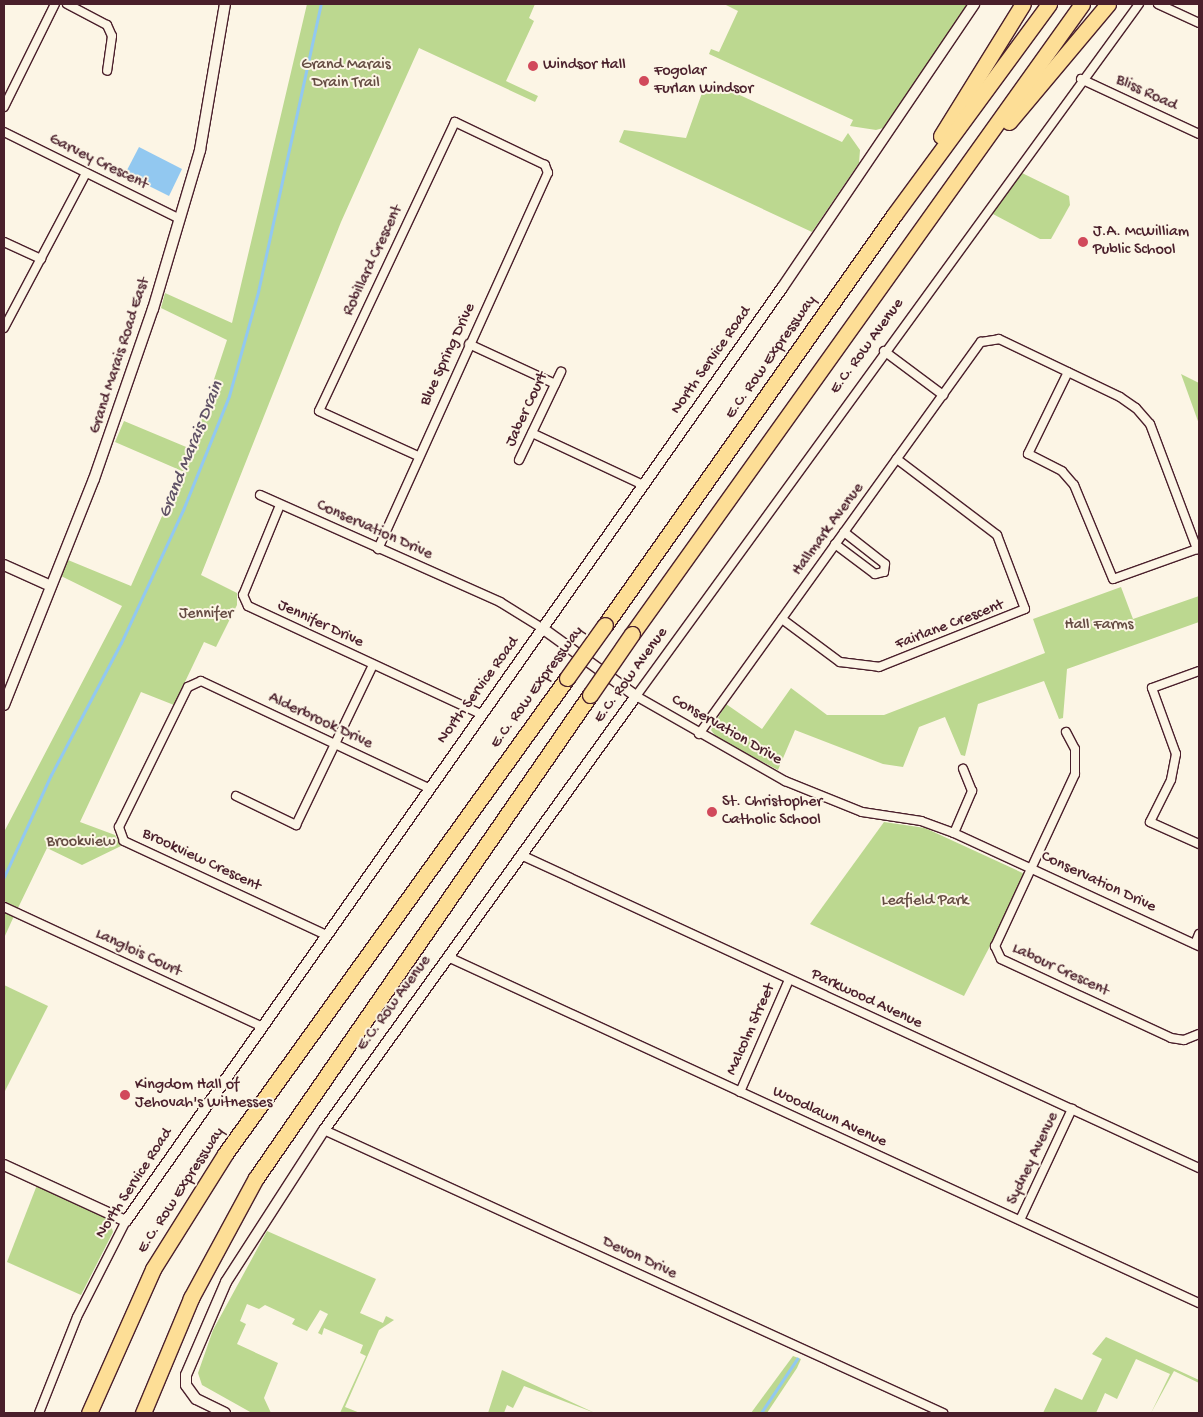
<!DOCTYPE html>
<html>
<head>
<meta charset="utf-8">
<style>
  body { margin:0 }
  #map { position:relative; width:1203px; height:1417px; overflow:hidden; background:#fcf5e5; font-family:"Gochi Hand",sans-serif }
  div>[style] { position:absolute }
  .green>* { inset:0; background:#bcd890 }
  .water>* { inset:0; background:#92c8f0 }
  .stream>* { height:2.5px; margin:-1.25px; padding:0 1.25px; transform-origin:1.25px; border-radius:1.25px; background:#92c8f0 }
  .roads { filter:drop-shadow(1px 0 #4a1f2b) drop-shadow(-1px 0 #4a1f2b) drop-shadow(0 1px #4a1f2b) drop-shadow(0 -1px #4a1f2b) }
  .minor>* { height:8px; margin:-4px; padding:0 4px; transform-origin:4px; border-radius:4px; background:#fcf5e5 }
  .tertiary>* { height:10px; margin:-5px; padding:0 5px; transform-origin:5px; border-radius:5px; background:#fcf5e5 }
  .motorway>* { height:15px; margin:-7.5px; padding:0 7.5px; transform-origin:7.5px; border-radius:7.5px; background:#fdde96 }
  .bridges { filter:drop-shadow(1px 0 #4a1f2b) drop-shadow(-1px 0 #4a1f2b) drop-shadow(0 1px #4a1f2b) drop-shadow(0 -1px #4a1f2b) }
  .motorway-bridge>* { height:15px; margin:-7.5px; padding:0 7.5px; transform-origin:7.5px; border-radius:7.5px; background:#fdde96 }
  .dots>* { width:14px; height:14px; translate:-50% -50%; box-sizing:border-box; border:2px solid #fcf5e5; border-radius:50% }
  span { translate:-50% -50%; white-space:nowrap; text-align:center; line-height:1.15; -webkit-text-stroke:4px #fcf5e5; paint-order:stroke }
  .park-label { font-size:16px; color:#664d44 }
  .poi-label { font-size:16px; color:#4a1f2b }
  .left { translate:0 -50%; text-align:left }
  .street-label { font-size:16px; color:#4a1f2b }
  .water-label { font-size:18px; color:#605266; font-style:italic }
  .frame { position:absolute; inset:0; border:5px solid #4a1f2b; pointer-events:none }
</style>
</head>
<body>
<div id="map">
  <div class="green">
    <div style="clip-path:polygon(307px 4px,535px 4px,529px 18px,534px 21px,506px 81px,538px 96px,535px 102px,419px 48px,341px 222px,201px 575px,237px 593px,237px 605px,216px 647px,204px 642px,174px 705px,141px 692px,80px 822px,115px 835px,121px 846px,82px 865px,47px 848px,18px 908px,4px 901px,4px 832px,122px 606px,61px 576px,68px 560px,131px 586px,182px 471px,115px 442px,124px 421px,191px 449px,227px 340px,161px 308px,165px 293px,232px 323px)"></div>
    <div style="clip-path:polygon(724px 4px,968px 4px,883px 128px,876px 130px,850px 126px,853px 120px,709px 54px,711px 49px,719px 52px,738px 11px)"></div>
    <div style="clip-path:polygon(718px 85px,842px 142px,848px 133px,860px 150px,859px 163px,812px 232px,619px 142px,624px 130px,686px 138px,702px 93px)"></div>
    <div style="clip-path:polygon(1020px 172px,1069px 196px,1070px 205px,1051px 239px,1040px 239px,991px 213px)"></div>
    <div style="clip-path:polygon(1181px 374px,1199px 383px,1199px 424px)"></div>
    <div style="clip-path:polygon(1121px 587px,1133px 619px,1199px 596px,1199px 622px,1067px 669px,1063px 718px,1059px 719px,1044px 681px,978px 704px,965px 756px,961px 755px,945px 717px,919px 727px,903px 767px,883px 764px,795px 730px,778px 770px,717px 738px,711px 730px,726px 704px,762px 729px,791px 688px,827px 715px,884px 715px,1045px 653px,1033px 619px)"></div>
    <div style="clip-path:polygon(884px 822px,925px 828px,1027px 875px,964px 996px,810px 924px)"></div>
    <div style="clip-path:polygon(4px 912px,14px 916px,4px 938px)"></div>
    <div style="clip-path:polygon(4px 985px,48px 1006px,4px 1093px)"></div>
    <div style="clip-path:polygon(37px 1185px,106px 1217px,111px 1225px,113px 1232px,81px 1295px,7px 1262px)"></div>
    <div style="clip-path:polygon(267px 1231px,376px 1279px,360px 1313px,383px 1323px,386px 1316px,394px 1320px,379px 1330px,345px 1407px,360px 1413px,340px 1413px,366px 1356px,360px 1353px,363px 1345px,324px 1328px,322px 1335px,318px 1333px,328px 1314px,320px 1310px,307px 1331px,292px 1324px,295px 1319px,265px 1305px,259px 1309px,247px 1304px,240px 1321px,246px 1324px,237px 1344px,278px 1363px,264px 1398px,271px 1413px,252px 1413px,202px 1385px,198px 1373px,213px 1330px)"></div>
    <div style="clip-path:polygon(1106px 1337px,1199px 1380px,1199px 1383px,1174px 1371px,1151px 1413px,1170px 1374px,1136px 1359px,1117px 1399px,1105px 1393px,1096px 1413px,1043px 1413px,1055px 1388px,1082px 1400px,1102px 1359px,1092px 1354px)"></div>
    <div style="clip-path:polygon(793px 1356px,801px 1359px,797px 1368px,767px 1413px,751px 1413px)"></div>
    <div style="clip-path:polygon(502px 1370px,595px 1413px,524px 1386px,513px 1408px,507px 1405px,504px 1413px,488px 1413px)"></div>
  </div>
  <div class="water">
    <div style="clip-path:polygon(139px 147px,182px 169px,169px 196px,125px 174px)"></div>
  </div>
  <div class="stream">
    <div style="left:4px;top:877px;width:112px;rotate:-65.3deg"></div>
    <div style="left:51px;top:775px;width:149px;rotate:-62.1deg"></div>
    <div style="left:121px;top:643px;width:147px;rotate:-65deg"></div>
    <div style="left:183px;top:510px;width:123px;rotate:-68deg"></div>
    <div style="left:229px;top:396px;width:108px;rotate:-74.4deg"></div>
    <div style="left:258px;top:292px;width:295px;rotate:-77.7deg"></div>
    <div style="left:761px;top:1413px;width:65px;rotate:-56.3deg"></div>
  </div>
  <div class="roads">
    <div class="minor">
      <div style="left:67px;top:4px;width:45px;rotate:27.7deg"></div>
      <div style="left:107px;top:25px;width:12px;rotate:66deg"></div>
      <div style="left:112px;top:36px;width:35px;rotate:98deg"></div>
      <div style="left:1139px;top:4px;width:855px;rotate:126.01deg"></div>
      <div style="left:636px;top:696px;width:172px;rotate:29.7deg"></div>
      <div style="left:785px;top:781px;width:83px;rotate:21.9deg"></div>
      <div style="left:862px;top:812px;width:60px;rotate:8.7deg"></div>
      <div style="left:921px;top:821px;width:35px;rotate:20deg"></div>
      <div style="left:954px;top:833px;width:270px;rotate:24.8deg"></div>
      <div style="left:1158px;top:4px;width:45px;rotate:24.9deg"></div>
      <div style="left:1081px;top:79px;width:130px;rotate:25deg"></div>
      <div style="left:4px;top:107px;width:115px;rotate:-63.7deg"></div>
      <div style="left:4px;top:132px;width:196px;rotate:26.3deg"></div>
      <div style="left:4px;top:242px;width:41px;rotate:24.7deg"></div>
      <div style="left:4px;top:328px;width:175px;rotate:-62.1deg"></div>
      <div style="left:469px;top:344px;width:95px;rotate:24.9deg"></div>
      <div style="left:884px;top:351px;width:74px;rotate:36.7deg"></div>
      <div style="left:532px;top:433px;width:123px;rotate:25.1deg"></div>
      <div style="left:519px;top:460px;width:98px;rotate:-64.5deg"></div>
      <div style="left:260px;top:495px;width:263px;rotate:24deg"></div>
      <div style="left:500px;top:602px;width:49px;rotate:31.8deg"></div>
      <div style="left:280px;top:505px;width:97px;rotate:112.3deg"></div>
      <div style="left:243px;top:595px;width:12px;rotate:66deg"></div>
      <div style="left:248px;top:606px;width:257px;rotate:24.9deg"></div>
      <div style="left:835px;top:544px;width:50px;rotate:36.9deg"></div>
      <div style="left:875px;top:574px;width:9px;rotate:-13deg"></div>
      <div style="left:884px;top:572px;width:8px;rotate:-83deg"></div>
      <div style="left:885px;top:564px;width:52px;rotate:-142deg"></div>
      <div style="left:378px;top:549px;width:413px;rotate:-65.7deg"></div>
      <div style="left:548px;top:173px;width:9px;rotate:-111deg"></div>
      <div style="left:545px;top:165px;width:100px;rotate:-154.5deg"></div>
      <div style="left:455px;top:122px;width:319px;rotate:115.2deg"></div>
      <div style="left:319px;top:411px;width:109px;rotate:24.4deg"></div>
      <div style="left:782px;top:619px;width:72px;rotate:36.6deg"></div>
      <div style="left:840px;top:662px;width:39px;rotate:7deg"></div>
      <div style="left:879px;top:667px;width:157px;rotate:-21.7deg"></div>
      <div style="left:1025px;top:609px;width:79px;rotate:-110.7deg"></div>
      <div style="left:997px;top:535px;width:126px;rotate:-142.8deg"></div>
      <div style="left:1199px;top:671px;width:50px;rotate:160.1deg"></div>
      <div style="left:1152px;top:688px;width:70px;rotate:70deg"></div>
      <div style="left:1176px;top:754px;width:26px;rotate:101deg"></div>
      <div style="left:1171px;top:780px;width:47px;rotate:116.6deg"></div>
      <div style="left:1150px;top:822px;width:54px;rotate:24.2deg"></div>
      <div style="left:1066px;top:732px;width:19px;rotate:62deg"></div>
      <div style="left:1075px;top:749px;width:25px;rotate:90deg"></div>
      <div style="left:1075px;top:774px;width:190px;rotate:114.9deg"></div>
      <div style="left:995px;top:946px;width:14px;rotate:65deg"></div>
      <div style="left:1001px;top:959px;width:187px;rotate:24.9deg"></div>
      <div style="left:1171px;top:1038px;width:13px;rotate:9deg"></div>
      <div style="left:1184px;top:1040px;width:16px;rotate:-22deg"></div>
      <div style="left:699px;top:734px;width:483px;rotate:-54.3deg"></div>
      <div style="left:981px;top:342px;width:18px;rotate:-9deg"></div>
      <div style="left:999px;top:339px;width:134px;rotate:25.6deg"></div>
      <div style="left:1120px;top:397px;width:19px;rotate:35deg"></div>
      <div style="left:1136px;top:408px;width:21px;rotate:49deg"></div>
      <div style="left:1150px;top:424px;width:134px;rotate:69.4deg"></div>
      <div style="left:1197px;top:549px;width:89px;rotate:160.3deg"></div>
      <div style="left:1113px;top:579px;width:102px;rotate:-112.5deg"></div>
      <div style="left:1074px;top:485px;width:18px;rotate:-131deg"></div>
      <div style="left:1062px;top:471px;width:38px;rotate:-153deg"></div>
      <div style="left:1028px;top:454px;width:91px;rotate:-64deg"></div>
      <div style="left:236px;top:796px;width:67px;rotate:25.8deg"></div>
      <div style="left:296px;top:825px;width:178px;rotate:-64.3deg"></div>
      <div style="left:954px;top:833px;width:46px;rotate:-66.8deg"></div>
      <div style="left:972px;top:791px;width:24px;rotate:-112deg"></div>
      <div style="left:521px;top:855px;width:747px;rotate:24.78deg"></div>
      <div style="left:4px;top:907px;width:282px;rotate:24.9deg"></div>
      <div style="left:324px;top:934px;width:221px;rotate:-155.1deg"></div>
      <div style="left:124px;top:841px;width:15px;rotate:-110deg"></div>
      <div style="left:119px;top:827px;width:156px;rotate:-63.8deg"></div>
      <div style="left:188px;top:687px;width:14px;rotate:-25deg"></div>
      <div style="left:201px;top:681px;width:251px;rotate:25.2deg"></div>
      <div style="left:1195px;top:944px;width:11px;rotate:-68deg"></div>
      <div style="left:448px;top:957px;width:827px;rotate:24.74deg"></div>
      <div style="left:740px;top:1092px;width:122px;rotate:-66.4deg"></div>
      <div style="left:324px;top:1130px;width:681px;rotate:24.57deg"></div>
      <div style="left:1020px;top:1220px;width:123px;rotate:-64.9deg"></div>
      <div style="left:39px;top:1413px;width:103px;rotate:-68.4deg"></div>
      <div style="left:77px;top:1317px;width:108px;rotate:-63deg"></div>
    </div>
    <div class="tertiary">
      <div style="left:4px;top:565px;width:51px;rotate:24.1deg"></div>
      <div style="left:4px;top:705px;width:243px;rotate:-68.3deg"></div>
      <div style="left:94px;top:479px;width:180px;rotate:-70.9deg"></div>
      <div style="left:153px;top:309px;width:166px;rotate:-73.5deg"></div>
      <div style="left:200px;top:150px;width:148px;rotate:-80.3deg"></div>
      <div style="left:4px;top:1165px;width:134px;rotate:24.7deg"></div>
      <div style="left:126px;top:1221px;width:1141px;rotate:-54.89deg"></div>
      <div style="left:782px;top:288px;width:343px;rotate:-55.9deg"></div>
      <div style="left:225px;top:1413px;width:32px;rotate:-154deg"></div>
      <div style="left:196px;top:1399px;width:17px;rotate:-126deg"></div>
      <div style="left:186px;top:1385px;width:10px;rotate:-90deg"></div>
      <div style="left:186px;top:1375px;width:101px;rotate:-66.7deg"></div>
      <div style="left:226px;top:1282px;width:181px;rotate:-57.2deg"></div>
      <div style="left:324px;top:1130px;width:535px;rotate:-54.29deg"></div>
      <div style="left:636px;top:696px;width:116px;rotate:-144.1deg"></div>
    </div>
    <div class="motorway">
      <div style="left:1009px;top:122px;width:154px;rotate:-50deg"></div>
      <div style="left:941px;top:136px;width:155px;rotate:-58.2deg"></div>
      <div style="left:605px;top:625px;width:502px;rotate:-54.82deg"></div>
      <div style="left:894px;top:215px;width:262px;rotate:-53.7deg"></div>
      <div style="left:632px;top:634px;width:774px;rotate:-54.46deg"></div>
      <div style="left:89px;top:1413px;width:158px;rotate:-66deg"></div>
      <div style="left:153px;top:1269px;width:136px;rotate:-57.9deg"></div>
      <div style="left:225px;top:1154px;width:586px;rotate:-54.3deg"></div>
      <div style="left:143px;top:1413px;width:125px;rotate:-67.3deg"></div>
      <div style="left:191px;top:1298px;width:136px;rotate:-61.6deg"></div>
      <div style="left:256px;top:1178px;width:587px;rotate:-55.34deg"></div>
    </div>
  </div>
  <div class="bridges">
    <div class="motorway-bridge">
      <div style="left:567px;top:678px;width:65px;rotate:-54.4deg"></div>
      <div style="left:590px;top:695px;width:74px;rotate:-55.5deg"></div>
    </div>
  </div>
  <div class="dots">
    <div style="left:533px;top:66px;background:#d1495b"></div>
    <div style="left:644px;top:81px;background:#d1495b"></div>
    <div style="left:1083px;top:242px;background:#d1495b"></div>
    <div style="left:712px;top:812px;background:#d1495b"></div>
    <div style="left:125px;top:1095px;background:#d1495b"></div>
  </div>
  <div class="park-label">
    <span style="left:346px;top:75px">Grand Marais<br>Drain Trail</span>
    <span style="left:206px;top:615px">Jennifer</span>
    <span style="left:1099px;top:626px">Hall Farms</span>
    <span style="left:81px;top:843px">Brookview</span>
    <span style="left:925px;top:902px">Leafield Park</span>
  </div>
  <div class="poi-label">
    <span class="left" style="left:543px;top:66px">Windsor Hall</span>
    <span class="left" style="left:654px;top:81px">Fogolar<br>Furlan Windsor</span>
    <span class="left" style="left:1093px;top:242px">J.A. McWilliam<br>Public School</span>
    <span class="left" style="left:722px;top:812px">St. Christopher<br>Catholic School</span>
    <span class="left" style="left:135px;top:1095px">Kingdom Hall of<br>Jehovah's Witnesses</span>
  </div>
  <div class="street-label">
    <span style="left:1146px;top:94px;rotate:25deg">Bliss Road</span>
    <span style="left:98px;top:163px;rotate:26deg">Garvey Crescent</span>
    <span style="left:374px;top:261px;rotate:-65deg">Robillard Crescent</span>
    <span style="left:868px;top:347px;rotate:-54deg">E.C. Row Avenue</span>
    <span style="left:449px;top:355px;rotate:-65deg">Blue Spring Drive</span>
    <span style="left:121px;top:356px;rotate:-72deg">Grand Marais Road East</span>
    <span style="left:772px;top:358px;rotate:-55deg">E.C. Row Expressway</span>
    <span style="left:712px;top:361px;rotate:-55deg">North Service Road</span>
    <span style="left:528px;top:410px;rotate:-65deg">Jaber Court</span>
    <span style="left:829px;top:530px;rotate:-54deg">Hallmark Avenue</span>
    <span style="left:374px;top:531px;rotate:24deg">Conservation Drive</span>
    <span style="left:320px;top:625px;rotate:25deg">Jennifer Drive</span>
    <span style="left:950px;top:626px;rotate:-21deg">Fairlane Crescent</span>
    <span style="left:632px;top:676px;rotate:-54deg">E.C. Row Avenue</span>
    <span style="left:538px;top:688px;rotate:-54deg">E.C. Row Expressway</span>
    <span style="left:479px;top:691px;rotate:-54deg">North Service Road</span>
    <span style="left:320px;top:722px;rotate:25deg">Alderbrook Drive</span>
    <span style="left:726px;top:731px;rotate:30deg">Conservation Drive</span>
    <span style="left:201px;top:861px;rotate:25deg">Brookview Crescent</span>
    <span style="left:1098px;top:883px;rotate:25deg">Conservation Drive</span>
    <span style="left:138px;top:954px;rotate:25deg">Langlois Court</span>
    <span style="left:1060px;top:971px;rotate:25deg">Labour Crescent</span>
    <span style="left:866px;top:1000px;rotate:25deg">Parkwood Avenue</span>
    <span style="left:395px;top:1004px;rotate:-54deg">E.C. Row Avenue</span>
    <span style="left:752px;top:1030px;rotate:-66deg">Malcolm Street</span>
    <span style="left:829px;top:1118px;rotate:25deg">Woodlawn Avenue</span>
    <span style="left:1034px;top:1159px;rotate:-65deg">Sydney Avenue</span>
    <span style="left:135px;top:1184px;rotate:-57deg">North Service Road</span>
    <span style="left:182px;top:1191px;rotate:-57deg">E.C. Row Expressway</span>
    <span style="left:639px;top:1259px;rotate:25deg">Devon Drive</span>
  </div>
  <div class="water-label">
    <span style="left:192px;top:450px;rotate:-68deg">Grand Marais Drain</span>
  </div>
  <div class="frame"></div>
</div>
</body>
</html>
